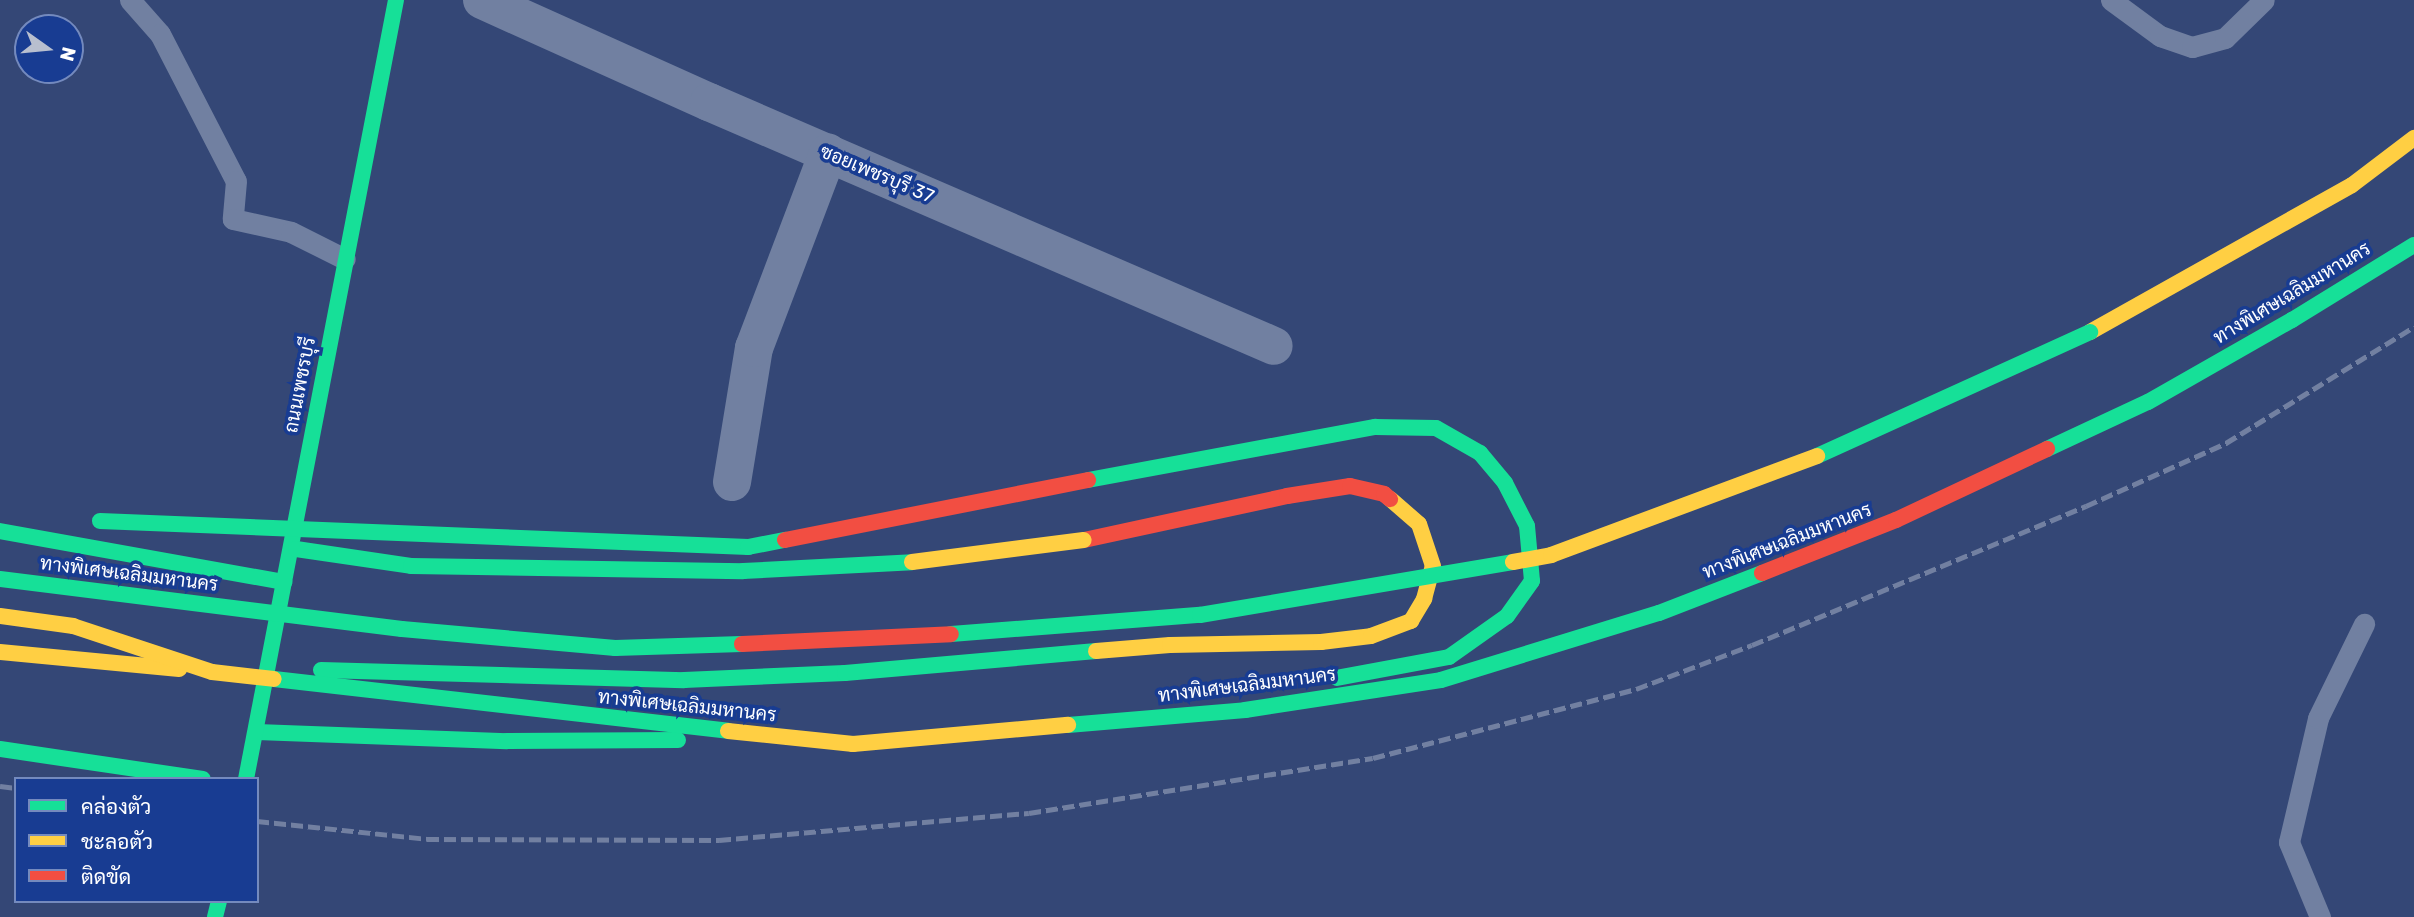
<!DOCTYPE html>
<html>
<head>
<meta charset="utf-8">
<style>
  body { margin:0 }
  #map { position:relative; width:2414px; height:917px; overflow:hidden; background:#344776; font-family:Rubik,Sarabun,sans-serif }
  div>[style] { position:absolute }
  .lane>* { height:21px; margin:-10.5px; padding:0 10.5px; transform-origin:10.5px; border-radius:10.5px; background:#7180a1 }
  .street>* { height:38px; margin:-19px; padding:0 19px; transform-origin:19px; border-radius:19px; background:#7180a1 }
  .fast>* { height:16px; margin:-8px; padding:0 8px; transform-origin:8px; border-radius:8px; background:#16e098 }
  .slow>* { height:16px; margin:-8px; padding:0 8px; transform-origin:8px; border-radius:8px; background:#ffcf43 }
  .jam>* { height:16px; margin:-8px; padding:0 8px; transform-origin:8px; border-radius:8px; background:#f24e42 }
  .rail>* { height:5px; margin-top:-2.5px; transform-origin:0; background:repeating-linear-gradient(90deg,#7280a1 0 12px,transparent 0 17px) }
  .fast-bridge>* { height:16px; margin:-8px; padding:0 8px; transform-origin:8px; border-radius:8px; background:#16e098 }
  .slow-bridge>* { height:16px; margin:-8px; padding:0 8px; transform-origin:8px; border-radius:8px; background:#ffcf43 }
  .jam-bridge>* { height:16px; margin:-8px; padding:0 8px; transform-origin:8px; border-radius:8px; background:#f24e42 }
  span { translate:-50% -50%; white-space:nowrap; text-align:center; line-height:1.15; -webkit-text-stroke:7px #183c92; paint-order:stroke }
  .street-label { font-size:19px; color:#fff }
  .legend { position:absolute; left:14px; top:777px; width:245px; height:126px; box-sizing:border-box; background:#183c92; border:2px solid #748abe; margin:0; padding:9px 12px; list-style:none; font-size:21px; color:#fff }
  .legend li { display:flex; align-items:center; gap:14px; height:35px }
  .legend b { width:35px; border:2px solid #748abe }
  .north { position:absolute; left:14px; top:14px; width:70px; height:70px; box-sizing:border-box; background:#183c92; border:2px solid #748abe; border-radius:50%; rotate:105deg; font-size:19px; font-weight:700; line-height:28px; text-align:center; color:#fff }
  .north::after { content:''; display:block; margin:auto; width:24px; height:32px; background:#b8bfcf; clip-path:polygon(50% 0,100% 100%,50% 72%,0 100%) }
</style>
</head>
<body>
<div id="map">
  <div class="lane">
    <div style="left:130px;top:0;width:45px;rotate:48.6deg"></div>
    <div style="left:160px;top:34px;width:165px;rotate:62.7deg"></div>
    <div style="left:236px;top:181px;width:38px;rotate:95deg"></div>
    <div style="left:233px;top:219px;width:59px;rotate:12.6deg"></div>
    <div style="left:291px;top:232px;width:60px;rotate:26.6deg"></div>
    <div style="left:2111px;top:0;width:61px;rotate:36.3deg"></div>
    <div style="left:2160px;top:36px;width:34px;rotate:19deg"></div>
    <div style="left:2192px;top:47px;width:34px;rotate:-15deg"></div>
    <div style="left:2225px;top:38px;width:54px;rotate:-44.3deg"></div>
    <div style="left:2320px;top:917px;width:81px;rotate:-112.5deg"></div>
    <div style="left:2289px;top:842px;width:127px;rotate:-76.8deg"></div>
    <div style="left:2318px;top:718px;width:105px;rotate:-63.9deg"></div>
  </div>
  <div class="street">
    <div style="left:482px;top:0;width:249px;rotate:24.2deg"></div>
    <div style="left:709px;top:102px;width:615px;rotate:23.36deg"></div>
    <div style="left:732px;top:482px;width:136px;rotate:-80.7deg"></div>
    <div style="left:754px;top:348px;width:209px;rotate:-69.2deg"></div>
  </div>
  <div class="fast">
    <div style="left:2148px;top:402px;width:166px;rotate:-29.7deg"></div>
    <div style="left:2292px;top:320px;width:143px;rotate:-31.6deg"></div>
    <div style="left:1088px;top:480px;width:292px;rotate:-10.5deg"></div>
    <div style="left:1375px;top:427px;width:61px;rotate:0.9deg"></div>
    <div style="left:1436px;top:428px;width:51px;rotate:29.6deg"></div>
    <div style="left:1480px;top:453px;width:39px;rotate:50deg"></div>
    <div style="left:1505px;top:483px;width:48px;rotate:62.9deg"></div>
    <div style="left:1527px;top:526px;width:55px;rotate:84.8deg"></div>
    <div style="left:1532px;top:581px;width:43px;rotate:125.5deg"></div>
    <div style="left:1507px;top:616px;width:71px;rotate:144.7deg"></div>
    <div style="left:1449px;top:657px;width:114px;rotate:169.4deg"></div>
    <div style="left:0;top:531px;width:289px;rotate:10.2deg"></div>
    <div style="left:321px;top:670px;width:363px;rotate:1.6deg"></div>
    <div style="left:684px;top:680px;width:161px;rotate:-2.5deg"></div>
    <div style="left:845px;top:673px;width:252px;rotate:-5deg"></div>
    <div style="left:257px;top:732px;width:250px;rotate:2.1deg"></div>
    <div style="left:507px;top:741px;width:171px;rotate:-0.3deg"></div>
    <div style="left:0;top:749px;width:205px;rotate:8.4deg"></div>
    <div style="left:246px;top:779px;width:793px;rotate:-79.1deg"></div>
    <div style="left:215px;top:917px;width:16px;rotate:-76deg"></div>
  </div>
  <div class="slow">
    <div style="left:2090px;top:332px;width:300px;rotate:-29.3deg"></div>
    <div style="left:2352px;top:185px;width:78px;rotate:-37.2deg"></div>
    <div style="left:1096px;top:651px;width:74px;rotate:-4.6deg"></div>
    <div style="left:1170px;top:645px;width:151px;rotate:-1.1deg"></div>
    <div style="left:1321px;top:642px;width:50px;rotate:-6.8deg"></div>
    <div style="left:1371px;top:636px;width:43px;rotate:-20.6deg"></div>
    <div style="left:1411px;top:621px;width:26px;rotate:-59deg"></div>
    <div style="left:1424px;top:599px;width:34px;rotate:-75deg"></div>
    <div style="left:1433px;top:566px;width:44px;rotate:-108.4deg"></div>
    <div style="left:1419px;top:524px;width:38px;rotate:-139deg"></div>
    <div style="left:0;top:652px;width:180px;rotate:5.4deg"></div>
  </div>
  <div class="jam">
    <div style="left:1084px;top:540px;width:208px;rotate:-12.2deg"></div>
    <div style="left:1287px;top:496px;width:64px;rotate:-9deg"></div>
    <div style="left:1350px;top:486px;width:35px;rotate:13deg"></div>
    <div style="left:1384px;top:494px;width:8px;rotate:40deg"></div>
  </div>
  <div class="rail">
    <div style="left:0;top:786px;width:16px;rotate:7deg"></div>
    <div style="left:257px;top:821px;width:171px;rotate:6deg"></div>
    <div style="left:427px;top:839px;width:292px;rotate:0.2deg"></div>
    <div style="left:719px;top:840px;width:311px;rotate:-5deg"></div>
    <div style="left:1029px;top:813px;width:348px;rotate:-9.1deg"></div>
    <div style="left:1373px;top:758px;width:272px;rotate:-14.7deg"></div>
    <div style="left:1636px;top:689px;width:124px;rotate:-20.8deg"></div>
    <div style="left:1752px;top:645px;width:362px;rotate:-22.6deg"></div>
    <div style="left:2086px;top:506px;width:154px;rotate:-24.2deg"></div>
    <div style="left:2226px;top:443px;width:221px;rotate:-31.7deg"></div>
  </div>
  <div class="fast-bridge">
    <div style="left:2047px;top:449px;width:111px;rotate:-25deg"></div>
    <div style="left:1817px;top:456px;width:300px;rotate:-24.4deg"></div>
    <div style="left:100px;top:521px;width:649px;rotate:2.3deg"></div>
    <div style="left:748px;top:547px;width:38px;rotate:-11deg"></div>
    <div style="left:296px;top:549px;width:116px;rotate:8.4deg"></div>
    <div style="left:411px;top:566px;width:332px;rotate:0.9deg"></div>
    <div style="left:743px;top:571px;width:169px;rotate:-3deg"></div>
    <div style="left:0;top:579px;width:405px;rotate:7.1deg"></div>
    <div style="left:402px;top:629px;width:214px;rotate:5.1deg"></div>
    <div style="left:615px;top:648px;width:127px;rotate:-1.8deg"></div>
    <div style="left:951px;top:634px;width:250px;rotate:-4.4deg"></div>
    <div style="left:1200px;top:615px;width:317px;rotate:-9.6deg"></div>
    <div style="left:274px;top:679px;width:457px;rotate:6.5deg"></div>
    <div style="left:1068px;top:725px;width:178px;rotate:-4.8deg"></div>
    <div style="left:1245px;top:710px;width:198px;rotate:-8.7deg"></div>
    <div style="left:1441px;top:680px;width:228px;rotate:-17.1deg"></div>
    <div style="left:1659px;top:613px;width:110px;rotate:-21.2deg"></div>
  </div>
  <div class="slow-bridge">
    <div style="left:912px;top:562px;width:173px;rotate:-7.3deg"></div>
    <div style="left:1513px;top:562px;width:39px;rotate:-10deg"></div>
    <div style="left:1551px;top:555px;width:284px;rotate:-20.4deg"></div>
    <div style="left:0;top:616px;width:74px;rotate:7.8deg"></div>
    <div style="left:73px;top:626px;width:146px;rotate:18.3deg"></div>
    <div style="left:212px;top:672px;width:62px;rotate:6.4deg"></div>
    <div style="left:728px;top:731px;width:126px;rotate:5.9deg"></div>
    <div style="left:853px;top:744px;width:216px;rotate:-5.1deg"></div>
  </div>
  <div class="jam-bridge">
    <div style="left:785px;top:540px;width:309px;rotate:-11.2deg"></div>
    <div style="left:1762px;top:573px;width:144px;rotate:-21.6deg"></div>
    <div style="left:1896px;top:520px;width:167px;rotate:-25.2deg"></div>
    <div style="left:742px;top:644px;width:209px;rotate:-2.7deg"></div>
  </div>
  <div class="street-label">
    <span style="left:877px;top:174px;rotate:23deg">ซอยเพชรบุรี 37</span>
    <span style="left:2292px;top:293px;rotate:-31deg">ทางพิเศษเฉลิมมหานคร</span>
    <span style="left:300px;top:385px;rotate:-79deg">ถนนเพชรบุรี</span>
    <span style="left:1787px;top:541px;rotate:-21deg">ทางพิเศษเฉลิมมหานคร</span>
    <span style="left:129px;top:574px;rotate:7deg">ทางพิเศษเฉลิมมหานคร</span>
    <span style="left:1247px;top:685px;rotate:-7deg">ทางพิเศษเฉลิมมหานคร</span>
    <span style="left:687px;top:706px;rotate:6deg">ทางพิเศษเฉลิมมหานคร</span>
  </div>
  <ul class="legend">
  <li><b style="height:9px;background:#16e098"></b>คล่องตัว</li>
  <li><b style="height:9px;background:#ffcf43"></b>ชะลอตัว</li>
  <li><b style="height:9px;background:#f24e42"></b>ติดขัด</li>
  </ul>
  <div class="north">N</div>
</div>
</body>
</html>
